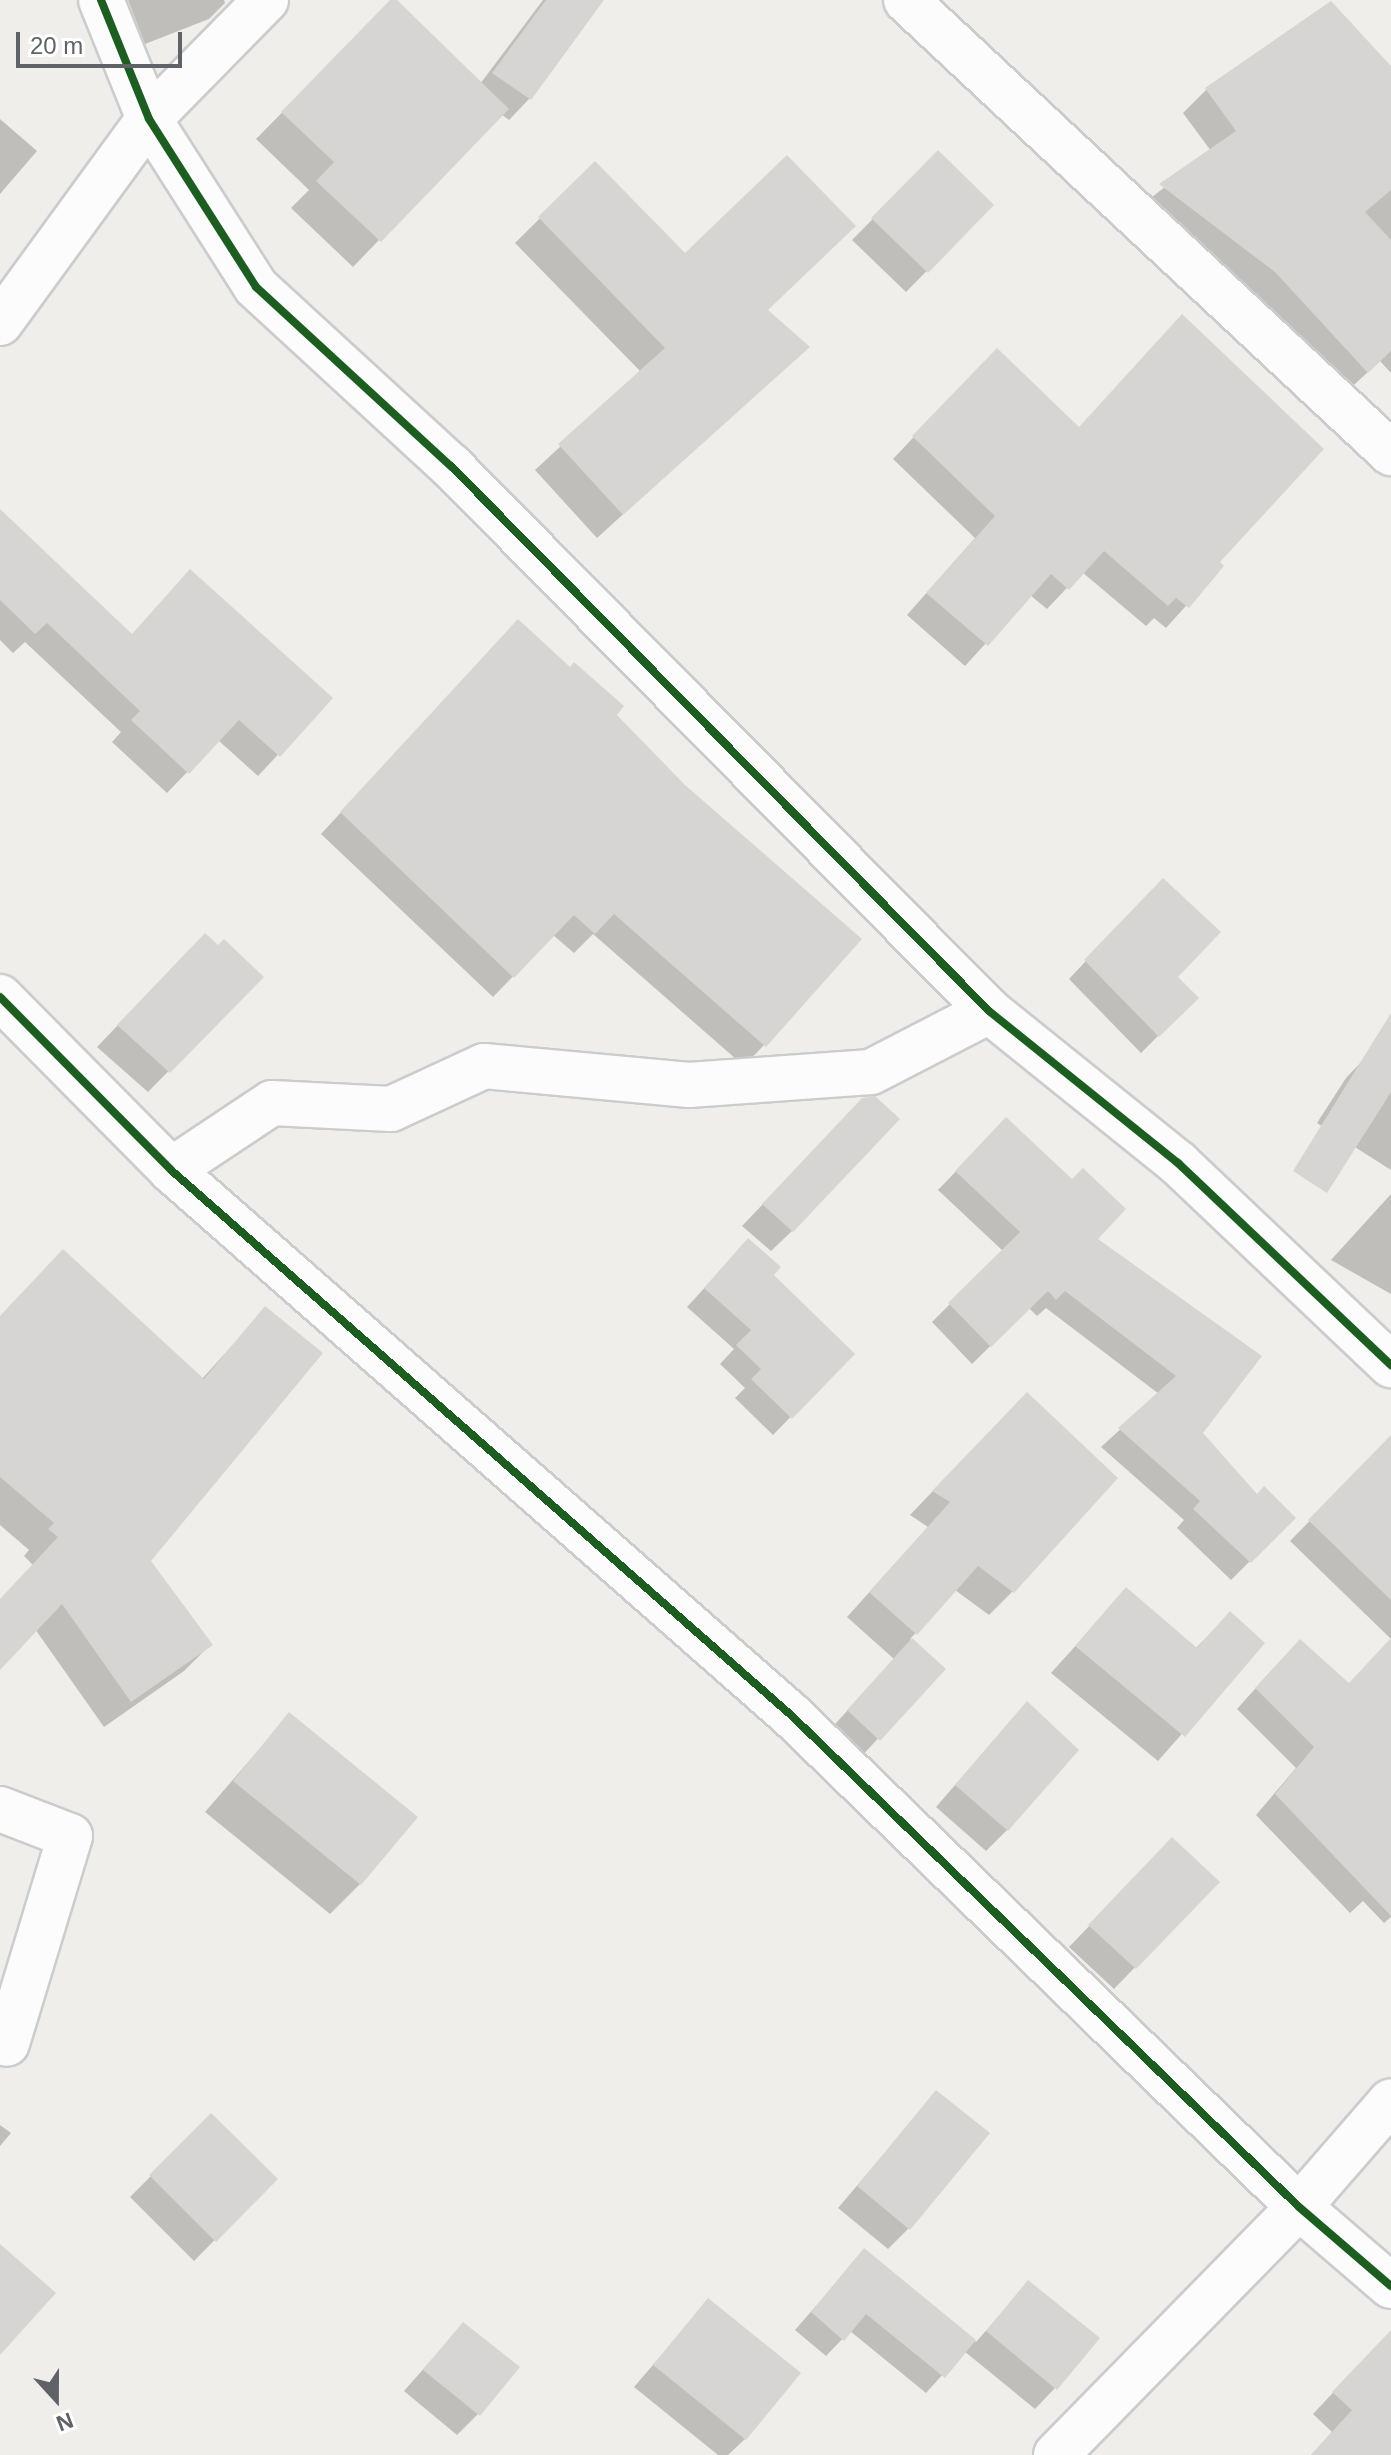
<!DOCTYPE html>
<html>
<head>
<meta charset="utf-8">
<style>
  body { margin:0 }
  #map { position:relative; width:1391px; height:2455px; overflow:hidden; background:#efeeea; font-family:Arial,sans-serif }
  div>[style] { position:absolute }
  .shadow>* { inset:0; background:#0003 }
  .building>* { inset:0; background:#d6d5d3 }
  .roads { filter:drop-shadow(2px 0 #cbcccc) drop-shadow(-2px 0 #cbcccc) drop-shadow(0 2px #cbcccc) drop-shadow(0 -2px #cbcccc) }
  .minor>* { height:44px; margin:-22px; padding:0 22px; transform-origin:22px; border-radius:22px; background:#fdfcfc }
  .cycleway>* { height:8px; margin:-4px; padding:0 4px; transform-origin:4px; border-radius:4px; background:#1b5e20 }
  span { translate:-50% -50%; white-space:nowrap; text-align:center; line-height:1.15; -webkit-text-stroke:6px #fff; paint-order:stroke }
  .north { position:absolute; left:16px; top:2359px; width:80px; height:80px; -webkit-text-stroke:6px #fff; paint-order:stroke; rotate:159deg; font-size:22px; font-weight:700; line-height:32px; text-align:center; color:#5f6368 }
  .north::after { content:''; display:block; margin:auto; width:28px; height:36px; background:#5f6368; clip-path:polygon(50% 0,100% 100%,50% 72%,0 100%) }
  .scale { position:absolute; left:16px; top:32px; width:166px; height:36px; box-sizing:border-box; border:4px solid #5f6368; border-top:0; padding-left:10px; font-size:24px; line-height:28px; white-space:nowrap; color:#5f6368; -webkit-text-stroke:6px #fff; paint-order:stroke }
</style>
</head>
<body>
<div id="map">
  <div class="shadow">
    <div style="clip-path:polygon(128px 0,224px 0,225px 3px,209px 19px,145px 44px)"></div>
    <div style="clip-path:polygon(393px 0,480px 84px,543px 0,602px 0,529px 99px,509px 120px,501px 114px,353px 267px,291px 208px,309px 190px,256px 139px)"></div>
    <div style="clip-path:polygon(1330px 4px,1391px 70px,1391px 373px,1380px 361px,1344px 394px,1138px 208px,1211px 151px,1183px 113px,1206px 90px)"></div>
    <div style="clip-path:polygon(0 119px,37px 151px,0 194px)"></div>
    <div style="clip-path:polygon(938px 153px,991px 206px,906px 292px,852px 240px)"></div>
    <div style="clip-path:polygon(595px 164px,685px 256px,766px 311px,807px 347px,597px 538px,535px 470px,641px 372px,515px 243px)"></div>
    <div style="clip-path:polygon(976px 371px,1222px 566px,1166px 628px,1154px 618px,1146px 626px,1082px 572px,1047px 609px,1030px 595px,965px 666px,907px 615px,975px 538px,893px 459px)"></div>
    <div style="clip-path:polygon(0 511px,131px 636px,331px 698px,258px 776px,218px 740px,167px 793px,112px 742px,121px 732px,25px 642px,13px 653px,0 640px)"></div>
    <div style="clip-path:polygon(498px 642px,614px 715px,764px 1045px,744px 1066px,593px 934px,574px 953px,553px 935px,493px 997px,321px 834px)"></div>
    <div style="clip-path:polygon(1146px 897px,1175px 977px,1196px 998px,1141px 1053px,1069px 979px)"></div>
    <div style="clip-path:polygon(184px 956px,261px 977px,148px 1092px,97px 1047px)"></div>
    <div style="clip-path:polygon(1391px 1046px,1391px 1170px,1317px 1123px,1346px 1078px,1365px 1058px)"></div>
    <div style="clip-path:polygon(842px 1121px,792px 1231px,771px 1251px,742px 1226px)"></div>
    <div style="clip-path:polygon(988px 1138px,1095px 1239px,1259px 1357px,1201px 1434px,1257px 1497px,1293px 1518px,1231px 1580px,1177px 1528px,1184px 1520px,1101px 1447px,1159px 1394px,1046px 1308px,1037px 1316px,1029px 1308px,972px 1364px,932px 1322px,1003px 1251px,938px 1190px)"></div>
    <div style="clip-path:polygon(1391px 1194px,1391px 1294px,1331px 1260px)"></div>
    <div style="clip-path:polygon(731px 1259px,771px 1275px,852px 1354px,773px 1435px,735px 1398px,745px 1388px,720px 1364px,734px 1349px,687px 1307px)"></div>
    <div style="clip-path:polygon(265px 1309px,149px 1561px,210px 1645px,184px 1671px,104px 1727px,35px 1629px,0 1667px,0 1600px,33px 1565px,24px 1556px,29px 1550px,0 1525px,0 1317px,202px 1379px)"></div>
    <div style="clip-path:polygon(1003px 1418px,1013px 1591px,989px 1615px,955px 1590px,910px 1639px,943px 1669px,858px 1760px,828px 1732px,894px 1659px,847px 1617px,928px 1527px,910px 1515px)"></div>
    <div style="clip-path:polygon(1391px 1438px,1391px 1917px,1384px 1923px,1363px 1901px,1350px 1913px,1256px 1815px,1296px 1768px,1237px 1709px,1280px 1661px,1348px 1685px,1391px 1639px,1290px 1541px)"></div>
    <div style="clip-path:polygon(1126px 1590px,1195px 1649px,1230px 1614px,1262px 1643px,1158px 1761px,1051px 1673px)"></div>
    <div style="clip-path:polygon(289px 1715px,360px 1884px,330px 1914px,205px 1812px)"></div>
    <div style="clip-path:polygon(1007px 1725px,1007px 1830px,986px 1851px,936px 1807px)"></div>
    <div style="clip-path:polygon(1152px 1861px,1217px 1882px,1114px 1989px,1069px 1947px)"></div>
    <div style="clip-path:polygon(936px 2093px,909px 2228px,888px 2249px,838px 2208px)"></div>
    <div style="clip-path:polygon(211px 2116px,275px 2179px,194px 2261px,130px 2197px)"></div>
    <div style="clip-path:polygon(0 2125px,11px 2133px,0 2146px)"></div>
    <div style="clip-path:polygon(864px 2251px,976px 2342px,1029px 2282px,1055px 2388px,1035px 2409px,964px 2351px,926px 2393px,850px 2331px,826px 2356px,795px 2330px)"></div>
    <div style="clip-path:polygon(708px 2301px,745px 2439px,728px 2455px,718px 2455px,634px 2387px)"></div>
    <div style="clip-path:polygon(463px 2324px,478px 2414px,457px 2435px,404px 2391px)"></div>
    <div style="clip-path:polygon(1391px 2351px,1391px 2455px,1311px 2455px,1332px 2432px,1313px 2414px,1361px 2363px)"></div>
  </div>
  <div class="building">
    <div style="clip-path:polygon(390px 0,397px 0,509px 109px,381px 242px,316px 181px,334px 162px,281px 112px)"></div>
    <div style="clip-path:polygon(546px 0,604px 0,531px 100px,492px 73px)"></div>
    <div style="clip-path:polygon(1331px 1px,1391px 66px,1391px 190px,1365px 212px,1391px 240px,1391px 351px,1368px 373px,1275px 272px,1159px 184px,1236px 131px,1205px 88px)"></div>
    <div style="clip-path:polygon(938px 150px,994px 205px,928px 273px,871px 218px)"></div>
    <div style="clip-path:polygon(787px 155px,856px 226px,768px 310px,810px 347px,623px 515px,558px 444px,665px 348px,538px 217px,595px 161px,685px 253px)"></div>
    <div style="clip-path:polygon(1182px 314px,1324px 449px,1220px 562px,1224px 566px,1189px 608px,1176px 598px,1168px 606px,1104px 551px,1069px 590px,1051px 574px,988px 646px,926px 593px,995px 516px,912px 436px,997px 348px,1079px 427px)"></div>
    <div style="clip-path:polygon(0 509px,132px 634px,190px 569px,333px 698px,280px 757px,239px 720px,189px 774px,131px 720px,140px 711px,47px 623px,35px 634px,0 600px)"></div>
    <div style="clip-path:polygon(518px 619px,570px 667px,574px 662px,624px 706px,617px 715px,685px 785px,862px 939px,766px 1047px,614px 914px,595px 934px,574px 915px,514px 978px,340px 812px)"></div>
    <div style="clip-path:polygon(1163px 878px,1221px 932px,1178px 977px,1199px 998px,1159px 1037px,1084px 960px)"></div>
    <div style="clip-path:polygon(205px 933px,218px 945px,224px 939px,264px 977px,170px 1073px,117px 1025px)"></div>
    <div style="clip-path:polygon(1391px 1013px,1391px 1092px,1327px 1193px,1293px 1171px)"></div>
    <div style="clip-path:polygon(875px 1096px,900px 1119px,793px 1232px,762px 1204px,862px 1098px)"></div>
    <div style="clip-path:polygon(1006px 1117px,1072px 1179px,1083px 1168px,1126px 1209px,1098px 1239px,1262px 1356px,1203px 1433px,1257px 1494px,1264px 1486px,1296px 1518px,1251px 1563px,1193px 1509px,1200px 1501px,1118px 1428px,1176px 1376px,1065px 1291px,1056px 1300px,1048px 1291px,991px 1347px,948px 1303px,1020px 1232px,955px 1171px)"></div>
    <div style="clip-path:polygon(748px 1238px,781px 1267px,774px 1275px,855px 1354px,792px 1419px,751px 1379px,761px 1369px,736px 1345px,751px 1330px,704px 1288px)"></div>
    <div style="clip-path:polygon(63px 1249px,204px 1379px,265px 1306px,323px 1353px,151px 1561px,213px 1645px,131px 1702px,62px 1604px,0 1670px,0 1599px,58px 1537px,48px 1529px,54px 1523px,0 1477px,0 1316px)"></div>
    <div style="clip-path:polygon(1027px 1392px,1118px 1478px,1014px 1593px,978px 1566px,917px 1635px,869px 1592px,950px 1502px,932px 1491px)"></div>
    <div style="clip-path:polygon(1391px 1435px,1391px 1600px,1308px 1520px)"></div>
    <div style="clip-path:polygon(1126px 1587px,1197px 1648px,1230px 1611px,1265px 1643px,1185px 1737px,1075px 1646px)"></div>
    <div style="clip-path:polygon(912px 1638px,946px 1669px,880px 1741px,847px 1710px)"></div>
    <div style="clip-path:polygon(1391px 1638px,1391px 1916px,1275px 1794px,1314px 1747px,1255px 1688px,1300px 1639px,1349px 1683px)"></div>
    <div style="clip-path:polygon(1027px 1701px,1079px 1750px,1008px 1831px,955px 1785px)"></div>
    <div style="clip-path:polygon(289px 1712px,418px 1817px,361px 1885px,233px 1781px)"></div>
    <div style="clip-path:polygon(1172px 1837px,1220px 1882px,1136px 1969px,1088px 1925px)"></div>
    <div style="clip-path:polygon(936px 2090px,990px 2133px,910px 2230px,857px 2186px)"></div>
    <div style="clip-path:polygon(211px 2113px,278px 2179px,216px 2242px,149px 2175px)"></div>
    <div style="clip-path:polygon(0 2244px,56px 2293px,0 2355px)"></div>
    <div style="clip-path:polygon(864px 2248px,976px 2340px,945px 2378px,866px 2314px,844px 2341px,811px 2312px)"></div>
    <div style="clip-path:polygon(1028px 2280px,1100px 2338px,1057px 2390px,986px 2331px)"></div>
    <div style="clip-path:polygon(708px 2298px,801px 2373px,746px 2440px,653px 2365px)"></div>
    <div style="clip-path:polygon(463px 2322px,520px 2367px,480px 2416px,423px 2370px)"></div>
    <div style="clip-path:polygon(1391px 2330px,1391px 2455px,1311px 2455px,1352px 2410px,1332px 2392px)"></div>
  </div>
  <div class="roads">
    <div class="minor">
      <div style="left:101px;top:0;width:128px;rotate:68deg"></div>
      <div style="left:149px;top:119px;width:199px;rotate:57.5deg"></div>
      <div style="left:256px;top:287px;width:265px;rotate:42.6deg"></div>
      <div style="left:451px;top:466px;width:766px;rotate:45.37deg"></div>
      <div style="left:989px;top:1011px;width:243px;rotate:38.8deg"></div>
      <div style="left:1178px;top:1163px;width:294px;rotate:43.5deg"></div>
      <div style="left:906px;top:0;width:664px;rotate:43.05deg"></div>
      <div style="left:0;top:323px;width:253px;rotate:-53.9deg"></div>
      <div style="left:149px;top:119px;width:167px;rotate:-45.5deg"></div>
      <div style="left:0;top:997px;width:243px;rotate:45.3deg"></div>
      <div style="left:171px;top:1170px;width:827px;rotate:41.32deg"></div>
      <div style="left:792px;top:1716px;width:706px;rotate:44.08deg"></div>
      <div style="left:1299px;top:2207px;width:121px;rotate:40.7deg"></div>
      <div style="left:171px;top:1170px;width:121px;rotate:-33.6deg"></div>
      <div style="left:272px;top:1103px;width:119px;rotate:2.9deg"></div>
      <div style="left:391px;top:1109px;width:102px;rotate:-24.8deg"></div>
      <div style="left:484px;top:1066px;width:206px;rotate:5.3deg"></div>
      <div style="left:689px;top:1085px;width:182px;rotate:-4.1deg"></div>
      <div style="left:871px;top:1072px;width:133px;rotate:-27.3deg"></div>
      <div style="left:0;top:1809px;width:75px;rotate:21.1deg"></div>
      <div style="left:70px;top:1836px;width:217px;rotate:106.9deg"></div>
      <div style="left:1056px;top:2455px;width:347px;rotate:-45.6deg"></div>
      <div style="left:1299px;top:2207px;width:140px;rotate:-49deg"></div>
    </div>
  </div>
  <div class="cycleway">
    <div style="left:101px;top:0;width:128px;rotate:68deg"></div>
    <div style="left:149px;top:119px;width:199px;rotate:57.5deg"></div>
    <div style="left:256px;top:287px;width:265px;rotate:42.6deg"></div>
    <div style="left:451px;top:466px;width:766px;rotate:45.37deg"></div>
    <div style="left:989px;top:1011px;width:243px;rotate:38.8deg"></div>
    <div style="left:1178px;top:1163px;width:294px;rotate:43.5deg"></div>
    <div style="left:0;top:997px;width:243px;rotate:45.3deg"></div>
    <div style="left:171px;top:1170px;width:827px;rotate:41.32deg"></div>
    <div style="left:792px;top:1716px;width:706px;rotate:44.08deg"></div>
    <div style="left:1299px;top:2207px;width:121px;rotate:40.7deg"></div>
  </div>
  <div class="north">N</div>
  <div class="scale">20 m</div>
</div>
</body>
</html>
